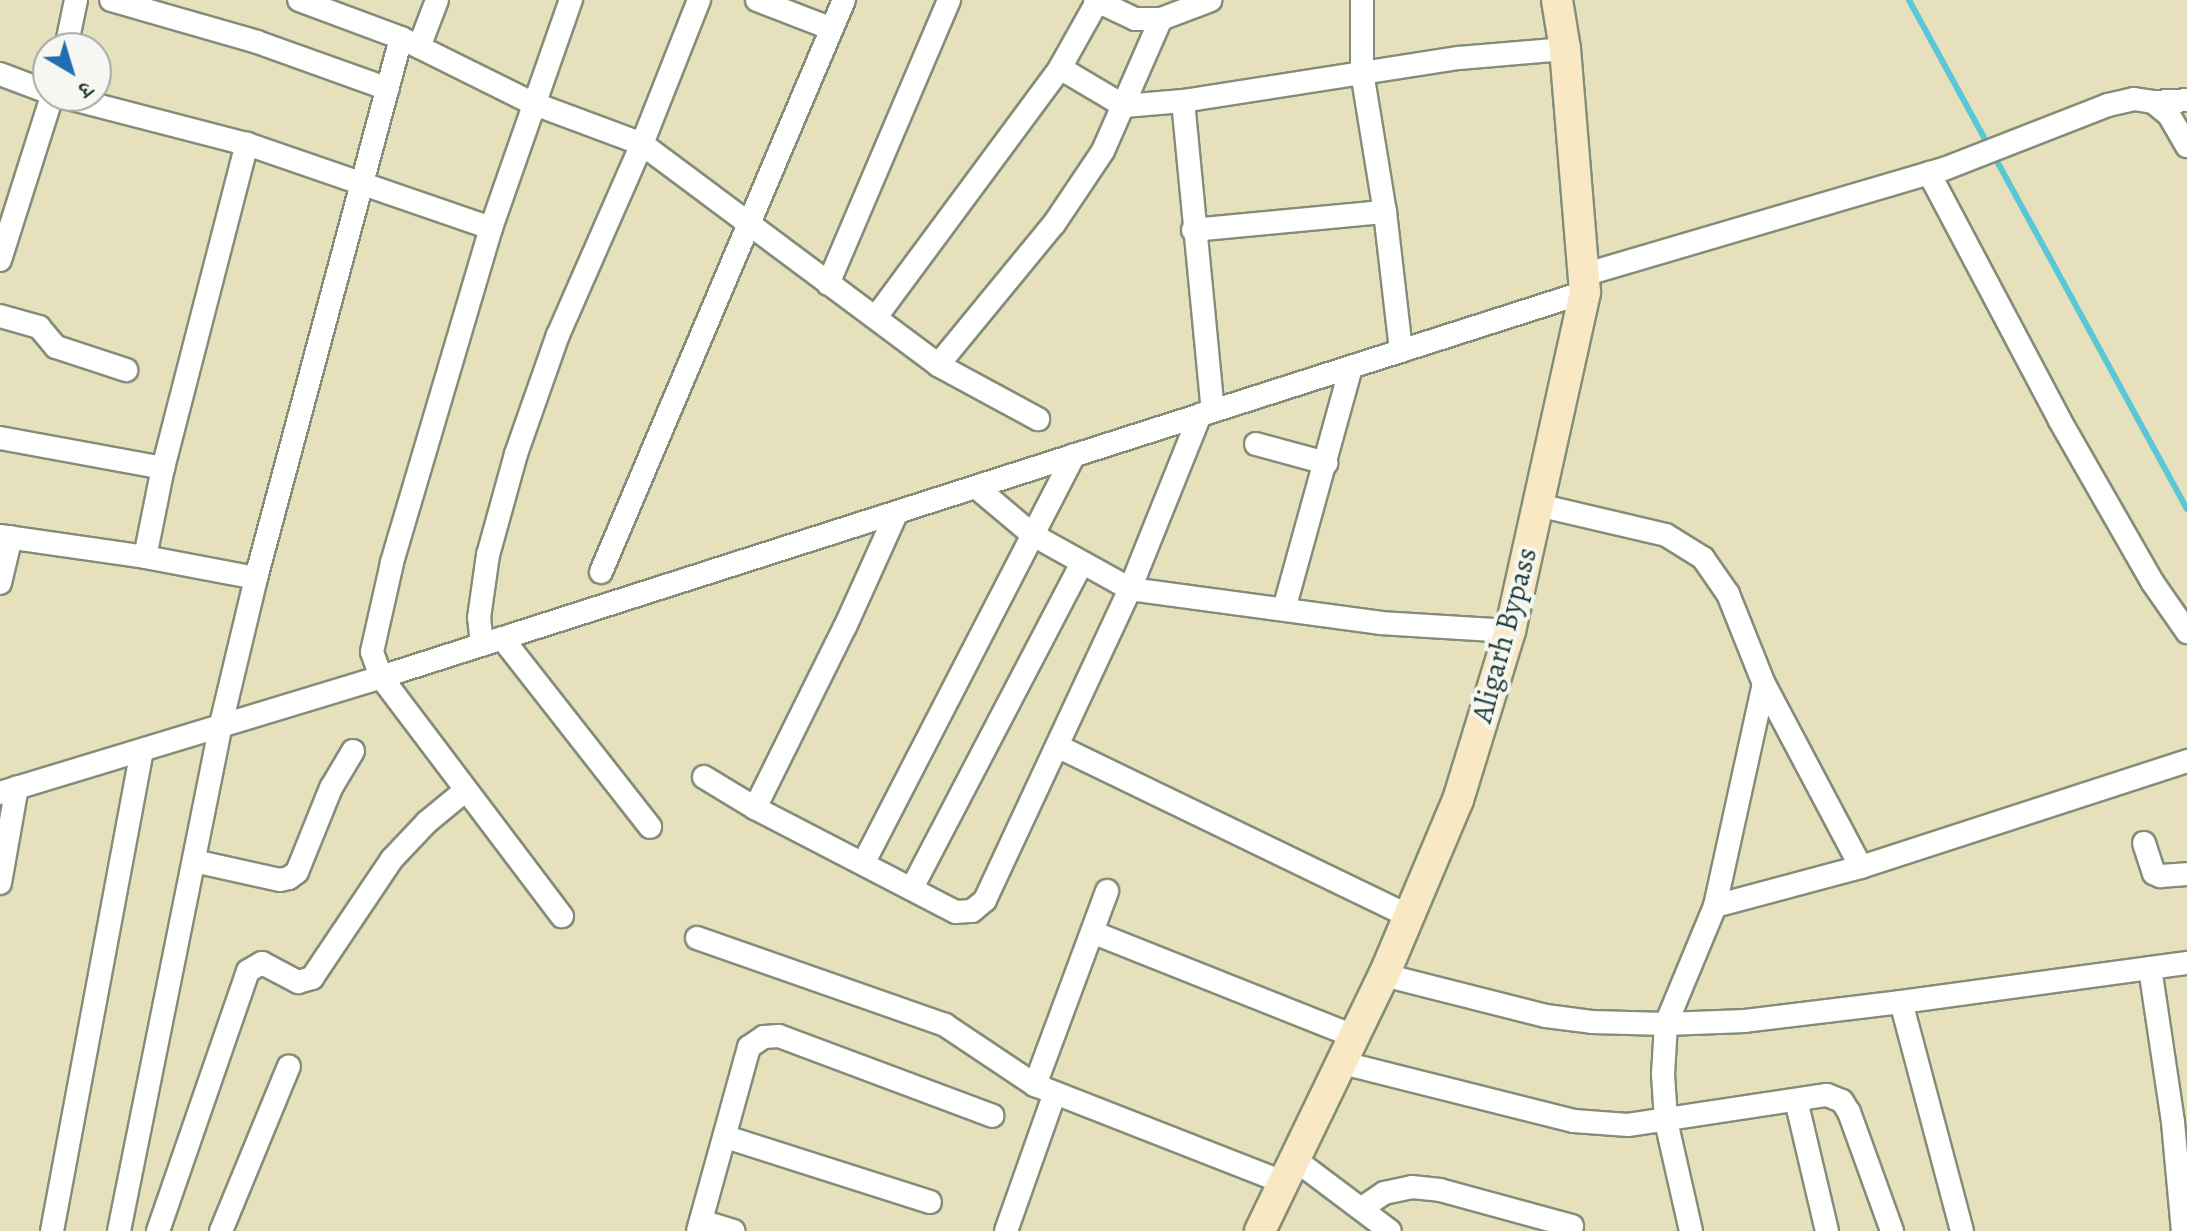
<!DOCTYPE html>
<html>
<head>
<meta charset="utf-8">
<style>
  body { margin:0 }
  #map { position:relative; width:2187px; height:1231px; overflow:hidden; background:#e6e0bc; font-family:Alegreya,"Noto Serif Devanagari",serif }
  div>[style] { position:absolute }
  .stream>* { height:6px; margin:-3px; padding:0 3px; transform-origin:3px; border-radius:3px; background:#5bc6d6 }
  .roads { filter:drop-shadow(2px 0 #828e78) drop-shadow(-2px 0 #828e78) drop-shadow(0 2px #828e78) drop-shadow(0 -2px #828e78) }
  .street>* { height:22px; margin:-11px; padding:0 11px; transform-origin:11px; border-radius:11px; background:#fff }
  .secondary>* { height:30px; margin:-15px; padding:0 15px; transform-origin:15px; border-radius:15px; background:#f8e8c3 }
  span { translate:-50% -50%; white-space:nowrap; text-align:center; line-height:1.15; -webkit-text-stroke:8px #f6f6f2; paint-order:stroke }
  .street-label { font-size:30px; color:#1f3d34 }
  .north { position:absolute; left:32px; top:32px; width:80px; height:80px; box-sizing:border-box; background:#f6f6f2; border:2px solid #a0aca6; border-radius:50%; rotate:142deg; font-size:22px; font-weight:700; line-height:32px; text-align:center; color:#1f3d34 }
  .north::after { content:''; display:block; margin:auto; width:28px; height:36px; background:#1f6fb2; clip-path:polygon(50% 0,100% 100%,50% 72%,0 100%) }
</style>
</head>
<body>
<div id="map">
  <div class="stream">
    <div style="left:1909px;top:0;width:580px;rotate:61.36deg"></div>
  </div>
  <div class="roads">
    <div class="street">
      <div style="left:111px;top:0;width:152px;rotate:16deg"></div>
      <div style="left:257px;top:42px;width:139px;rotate:19.7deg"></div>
      <div style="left:299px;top:0;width:109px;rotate:20.4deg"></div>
      <div style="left:401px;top:38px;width:146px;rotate:26.4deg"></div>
      <div style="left:532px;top:103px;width:117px;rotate:20.4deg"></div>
      <div style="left:642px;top:144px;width:369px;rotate:36.7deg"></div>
      <div style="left:938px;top:365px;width:114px;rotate:28.4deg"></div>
      <div style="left:757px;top:0;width:80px;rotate:21.1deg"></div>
      <div style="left:1095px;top:0;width:44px;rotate:25.4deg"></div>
      <div style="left:1135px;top:19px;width:26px"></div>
      <div style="left:1161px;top:19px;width:53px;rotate:-20.8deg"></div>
      <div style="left:1362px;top:0;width:72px;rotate:90deg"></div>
      <div style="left:1362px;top:72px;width:142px;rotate:80.7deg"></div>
      <div style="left:1385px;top:212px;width:140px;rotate:83.4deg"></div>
      <div style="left:419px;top:47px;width:50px;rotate:-69deg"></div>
      <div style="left:66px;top:48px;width:49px;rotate:-78.2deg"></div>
      <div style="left:1060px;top:68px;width:74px;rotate:30.7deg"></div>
      <div style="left:1124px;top:106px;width:59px;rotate:-4.8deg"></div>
      <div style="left:1183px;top:101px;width:279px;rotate:-8.9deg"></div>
      <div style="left:1459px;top:58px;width:106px;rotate:-4.9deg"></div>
      <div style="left:0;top:74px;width:51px;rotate:20.6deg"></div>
      <div style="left:61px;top:96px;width:192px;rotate:14.5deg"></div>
      <div style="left:247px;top:144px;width:258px;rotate:19deg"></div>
      <div style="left:491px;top:228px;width:242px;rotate:-70.7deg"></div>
      <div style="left:1183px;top:101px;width:311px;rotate:84.5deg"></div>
      <div style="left:2153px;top:102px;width:34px;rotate:-3deg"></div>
      <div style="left:1929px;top:173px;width:278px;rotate:62.1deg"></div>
      <div style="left:2059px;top:419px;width:189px;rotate:60.2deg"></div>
      <div style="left:2153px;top:583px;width:60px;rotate:55.2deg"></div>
      <div style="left:491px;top:228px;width:349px;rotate:106.5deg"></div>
      <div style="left:392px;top:563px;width:91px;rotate:102.7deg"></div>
      <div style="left:372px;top:652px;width:27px;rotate:70deg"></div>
      <div style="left:381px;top:677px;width:300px;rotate:52.9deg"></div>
      <div style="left:1193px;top:230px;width:193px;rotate:-5.4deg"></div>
      <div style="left:0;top:260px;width:172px;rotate:-72.4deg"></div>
      <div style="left:1583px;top:275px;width:376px;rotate:-16.4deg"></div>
      <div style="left:1944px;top:169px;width:176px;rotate:-21.3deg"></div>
      <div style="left:2108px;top:105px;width:27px;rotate:-13deg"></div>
      <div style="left:2134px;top:99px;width:19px;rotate:9deg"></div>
      <div style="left:2153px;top:102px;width:21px;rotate:39deg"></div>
      <div style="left:2169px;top:115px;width:36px;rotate:60deg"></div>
      <div style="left:828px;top:284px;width:309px;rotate:-66.9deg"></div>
      <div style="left:0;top:316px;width:41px;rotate:15.8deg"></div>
      <div style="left:39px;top:327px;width:26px;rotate:50deg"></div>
      <div style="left:56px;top:347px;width:74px;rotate:18.2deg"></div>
      <div style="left:876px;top:317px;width:310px;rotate:-53.5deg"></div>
      <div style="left:1060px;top:68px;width:76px;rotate:-60.7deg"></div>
      <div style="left:938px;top:365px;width:183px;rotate:-50.6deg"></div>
      <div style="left:1054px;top:224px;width:88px;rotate:-56.1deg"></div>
      <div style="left:1103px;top:151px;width:144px;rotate:-66.3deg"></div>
      <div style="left:0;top:438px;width:166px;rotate:10.4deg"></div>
      <div style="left:163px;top:468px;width:335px;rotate:-75.5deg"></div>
      <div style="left:1256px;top:444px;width:73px;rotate:15.2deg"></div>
      <div style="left:976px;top:487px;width:75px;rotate:40.1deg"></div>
      <div style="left:1033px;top:535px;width:111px;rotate:29.1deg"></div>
      <div style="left:1130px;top:589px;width:188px;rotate:-68.1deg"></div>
      <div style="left:1538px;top:505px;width:131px;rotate:13.2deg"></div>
      <div style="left:1666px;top:535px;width:44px;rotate:31.9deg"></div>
      <div style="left:1703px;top:558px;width:44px;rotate:55.2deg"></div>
      <div style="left:1728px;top:594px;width:97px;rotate:68.2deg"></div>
      <div style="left:1764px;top:684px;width:207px;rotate:62.1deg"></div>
      <div style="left:0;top:536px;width:147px;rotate:8.2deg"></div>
      <div style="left:145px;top:557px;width:113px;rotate:10.7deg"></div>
      <div style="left:145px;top:557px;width:91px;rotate:-78.6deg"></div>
      <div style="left:601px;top:572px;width:621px;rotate:-66.98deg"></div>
      <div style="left:0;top:583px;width:47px;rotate:-76.6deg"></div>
      <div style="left:1284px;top:609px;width:251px;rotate:-74.5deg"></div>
      <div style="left:502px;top:638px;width:240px;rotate:51.9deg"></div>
      <div style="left:482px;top:645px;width:27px;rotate:-96deg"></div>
      <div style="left:479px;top:618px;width:64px;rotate:-81.9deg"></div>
      <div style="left:488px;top:555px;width:105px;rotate:-74.5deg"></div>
      <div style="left:516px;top:454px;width:126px;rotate:-70.6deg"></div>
      <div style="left:558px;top:335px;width:209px;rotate:-66.3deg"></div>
      <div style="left:642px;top:144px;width:155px;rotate:-68.4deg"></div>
      <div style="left:1057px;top:746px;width:390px;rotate:25.8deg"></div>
      <div style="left:704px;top:777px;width:60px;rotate:31.3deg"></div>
      <div style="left:755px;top:808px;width:226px;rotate:27.4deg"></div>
      <div style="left:956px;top:912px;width:16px;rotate:-4deg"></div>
      <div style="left:972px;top:911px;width:17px;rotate:-40deg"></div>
      <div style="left:985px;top:900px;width:343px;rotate:-65deg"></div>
      <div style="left:1130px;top:589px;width:252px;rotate:7.7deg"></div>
      <div style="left:1380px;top:623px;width:130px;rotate:3.5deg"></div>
      <div style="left:0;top:793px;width:398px;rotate:-16.9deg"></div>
      <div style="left:381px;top:677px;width:1264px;rotate:-17.73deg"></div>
      <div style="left:755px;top:808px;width:202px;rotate:-63.6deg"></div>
      <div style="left:845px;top:627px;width:126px;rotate:-65.7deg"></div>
      <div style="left:2144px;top:843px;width:32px;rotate:72deg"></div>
      <div style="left:2154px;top:873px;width:7px;rotate:27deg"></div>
      <div style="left:2160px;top:876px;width:27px;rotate:-4deg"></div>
      <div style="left:194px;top:861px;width:88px;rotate:12.5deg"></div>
      <div style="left:280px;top:880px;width:9px;rotate:-13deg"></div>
      <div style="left:289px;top:878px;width:10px;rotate:-37deg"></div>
      <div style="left:297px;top:872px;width:91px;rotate:-68deg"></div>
      <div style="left:331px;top:788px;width:43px;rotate:-59.3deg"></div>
      <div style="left:864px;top:862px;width:458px;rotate:-62.7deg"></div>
      <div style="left:0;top:883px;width:97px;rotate:-80deg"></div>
      <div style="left:912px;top:888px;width:367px;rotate:-62.4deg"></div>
      <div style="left:1715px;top:906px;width:227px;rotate:-77.6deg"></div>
      <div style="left:1092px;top:932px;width:282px;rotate:21.7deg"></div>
      <div style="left:697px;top:938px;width:263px;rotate:19.3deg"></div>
      <div style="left:945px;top:1025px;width:108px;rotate:33.7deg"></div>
      <div style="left:1035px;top:1085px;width:266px;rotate:21.4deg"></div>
      <div style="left:2150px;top:968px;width:156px;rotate:81.5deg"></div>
      <div style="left:2173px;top:1122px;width:109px;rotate:84.8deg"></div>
      <div style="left:1384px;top:975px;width:167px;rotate:14.2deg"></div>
      <div style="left:1546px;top:1016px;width:46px;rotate:7.4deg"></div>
      <div style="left:1592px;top:1022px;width:74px;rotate:1.5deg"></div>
      <div style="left:1666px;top:1024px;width:50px;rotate:93.4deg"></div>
      <div style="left:1663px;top:1074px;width:47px;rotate:86.3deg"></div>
      <div style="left:1666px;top:1121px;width:113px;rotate:77.2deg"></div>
      <div style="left:1901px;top:1002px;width:289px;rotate:-7.8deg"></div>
      <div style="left:1343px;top:1063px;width:238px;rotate:14.1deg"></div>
      <div style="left:1574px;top:1121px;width:54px;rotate:4.2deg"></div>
      <div style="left:1628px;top:1125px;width:201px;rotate:-8.6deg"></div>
      <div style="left:1827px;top:1095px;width:16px;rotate:22deg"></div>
      <div style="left:1842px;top:1101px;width:13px;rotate:58deg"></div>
      <div style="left:1849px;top:1112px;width:127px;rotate:70.1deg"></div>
      <div style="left:1035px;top:1085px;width:207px;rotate:-69.6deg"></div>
      <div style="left:1796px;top:1100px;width:135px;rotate:76.7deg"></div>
      <div style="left:726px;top:1137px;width:214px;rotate:17.7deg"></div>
      <div style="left:1297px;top:1161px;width:116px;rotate:37deg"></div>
      <div style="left:1362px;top:1208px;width:27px;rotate:-34deg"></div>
      <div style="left:1384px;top:1193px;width:29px;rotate:-12deg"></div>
      <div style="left:1412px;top:1187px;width:28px;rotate:6deg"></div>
      <div style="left:1440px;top:1190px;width:137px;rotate:15.3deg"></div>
      <div style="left:701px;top:1221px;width:34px;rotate:17deg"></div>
      <div style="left:52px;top:1231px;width:488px;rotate:-79.4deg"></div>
      <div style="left:119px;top:1231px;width:517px;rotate:-78.62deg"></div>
      <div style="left:221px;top:724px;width:150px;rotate:-76.5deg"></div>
      <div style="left:256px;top:578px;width:559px;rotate:-74.97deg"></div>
      <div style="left:158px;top:1231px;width:275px;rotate:-70.9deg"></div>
      <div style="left:248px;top:971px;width:16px;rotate:-30deg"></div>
      <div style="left:262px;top:963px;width:41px;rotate:27.8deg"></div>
      <div style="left:298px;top:982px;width:15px;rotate:-16deg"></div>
      <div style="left:312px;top:978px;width:143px;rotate:-56.1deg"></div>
      <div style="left:392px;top:859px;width:51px;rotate:-46.6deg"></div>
      <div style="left:427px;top:822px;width:50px;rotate:-39.4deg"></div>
      <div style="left:221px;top:1231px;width:178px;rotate:-67.6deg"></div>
      <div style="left:698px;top:1231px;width:191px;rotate:-74.5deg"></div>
      <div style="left:749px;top:1047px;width:18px;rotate:-34deg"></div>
      <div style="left:764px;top:1037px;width:15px;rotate:-4deg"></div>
      <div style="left:779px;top:1036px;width:228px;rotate:20.5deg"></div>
      <div style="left:1006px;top:1231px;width:146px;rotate:-70.5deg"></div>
      <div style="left:1962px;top:1231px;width:237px;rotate:-104.9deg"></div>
      <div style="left:1901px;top:1002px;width:157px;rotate:173.1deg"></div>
      <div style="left:1745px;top:1021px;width:79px;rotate:177.8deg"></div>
      <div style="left:1666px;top:1024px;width:128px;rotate:-67.4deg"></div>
      <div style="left:1715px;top:906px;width:151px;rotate:-15deg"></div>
      <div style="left:1861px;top:867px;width:343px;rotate:-18deg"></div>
    </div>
    <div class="secondary">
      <div style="left:1260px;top:1231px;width:284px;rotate:-64.2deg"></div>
      <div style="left:1384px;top:975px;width:190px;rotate:-67.1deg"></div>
      <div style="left:1458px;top:800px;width:177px;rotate:-72.9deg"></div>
      <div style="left:1510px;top:631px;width:347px;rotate:-77.5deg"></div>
      <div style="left:1585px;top:292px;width:244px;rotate:-94.7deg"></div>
      <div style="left:1565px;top:49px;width:50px;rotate:-99.3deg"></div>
    </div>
  </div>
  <div class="street-label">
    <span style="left:1504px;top:635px;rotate:-75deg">Aligarh Bypass</span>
  </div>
  <div class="north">उ</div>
</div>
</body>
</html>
